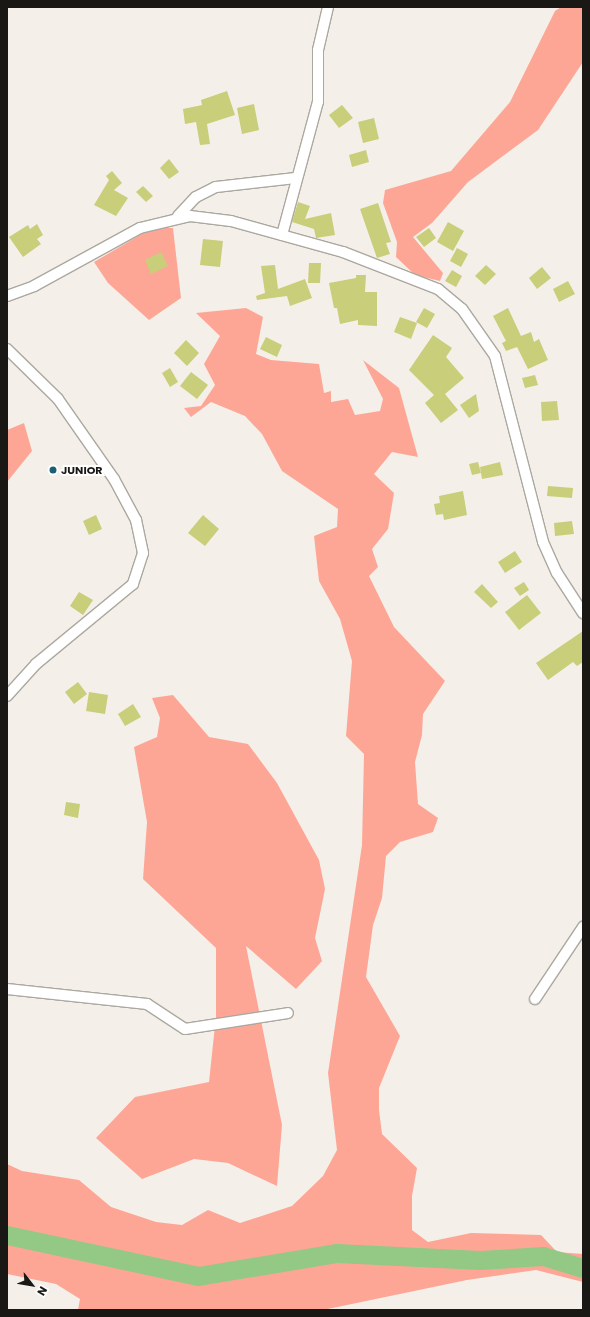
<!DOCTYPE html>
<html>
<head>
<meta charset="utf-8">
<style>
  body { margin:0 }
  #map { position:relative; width:590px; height:1317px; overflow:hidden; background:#f4f0e9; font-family:Poppins,sans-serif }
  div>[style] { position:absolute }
  .green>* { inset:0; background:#fea695 }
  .river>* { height:19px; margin:-9.5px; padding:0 9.5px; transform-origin:9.5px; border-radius:9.5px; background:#93c985 }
  .building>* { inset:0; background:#c8ce79 }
  .roads { filter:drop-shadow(1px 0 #aba8a0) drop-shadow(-1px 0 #aba8a0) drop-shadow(0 1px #aba8a0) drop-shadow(0 -1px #aba8a0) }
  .minor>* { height:10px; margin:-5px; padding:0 5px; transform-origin:5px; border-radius:5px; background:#fff }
  .dots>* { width:11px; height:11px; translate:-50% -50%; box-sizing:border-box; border:2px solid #fff; border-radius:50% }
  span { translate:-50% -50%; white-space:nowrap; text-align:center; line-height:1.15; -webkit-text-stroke:4px #fff; paint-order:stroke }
  .poi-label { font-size:11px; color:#191815; font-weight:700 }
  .left { translate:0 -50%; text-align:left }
  .frame { position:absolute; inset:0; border:8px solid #191815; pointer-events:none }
  .north { position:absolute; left:12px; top:1265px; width:40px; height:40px; -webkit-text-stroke:3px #fff; paint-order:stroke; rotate:121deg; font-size:11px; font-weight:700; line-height:16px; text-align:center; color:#191815 }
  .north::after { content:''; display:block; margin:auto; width:14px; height:18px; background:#191815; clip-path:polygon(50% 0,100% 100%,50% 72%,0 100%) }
</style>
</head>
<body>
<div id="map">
  <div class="green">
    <div style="clip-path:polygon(561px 7px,583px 7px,583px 62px,538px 130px,468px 182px,432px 223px,413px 237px,443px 273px,440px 281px,415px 275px,396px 257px,397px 242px,383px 203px,385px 190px,451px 171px,510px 102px,555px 11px)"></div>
    <div style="clip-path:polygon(152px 228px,173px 228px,181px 298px,149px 320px,108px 283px,94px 262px)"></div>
    <div style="clip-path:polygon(246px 308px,263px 317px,256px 354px,271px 360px,319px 364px,324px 393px,331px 391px,331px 402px,348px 399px,355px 415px,380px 411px,383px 399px,363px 360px,399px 388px,418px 457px,392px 452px,374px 474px,394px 493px,388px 529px,372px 549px,378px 567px,369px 576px,394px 627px,445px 681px,423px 714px,422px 735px,415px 762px,418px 804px,438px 818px,433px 832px,400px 842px,386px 856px,382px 898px,373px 925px,366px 977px,400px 1036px,379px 1088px,379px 1110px,382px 1134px,417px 1168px,412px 1196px,412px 1230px,428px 1242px,471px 1233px,541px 1235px,557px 1252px,583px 1254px,583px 1282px,536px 1270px,467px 1280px,323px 1310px,78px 1310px,80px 1299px,56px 1284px,7px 1274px,7px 1164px,22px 1171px,79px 1180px,111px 1207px,156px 1222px,182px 1225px,208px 1210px,240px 1223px,292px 1206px,323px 1176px,337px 1150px,328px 1073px,362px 845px,364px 754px,346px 736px,352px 661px,340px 619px,319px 581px,314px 536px,337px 527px,338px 509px,282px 471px,262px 434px,245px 416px,211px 402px,191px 417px,184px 408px,201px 406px,215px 385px,204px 364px,220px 336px,196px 313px)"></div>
    <div style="clip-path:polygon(24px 423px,32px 451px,7px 482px,7px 430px)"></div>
    <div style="clip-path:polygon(173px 695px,209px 737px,248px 744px,277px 783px,319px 860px,325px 889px,315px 938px,322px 961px,296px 989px,246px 946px,282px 1125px,277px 1186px,228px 1163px,194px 1159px,142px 1179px,96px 1138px,135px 1097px,209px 1082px,216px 1016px,216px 948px,143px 879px,147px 822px,134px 747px,157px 737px,160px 718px,152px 698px)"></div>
  </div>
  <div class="river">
    <div style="left:7px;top:1235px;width:195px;rotate:12.1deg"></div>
    <div style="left:198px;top:1276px;width:141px;rotate:-9.4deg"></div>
    <div style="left:337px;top:1253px;width:143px;rotate:2.8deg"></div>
    <div style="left:480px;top:1260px;width:63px;rotate:-3.6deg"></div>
    <div style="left:543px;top:1256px;width:42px;rotate:16.7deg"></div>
  </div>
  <div class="building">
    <div style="clip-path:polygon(227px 91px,235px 115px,207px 124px,210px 144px,200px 145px,196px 122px,185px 124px,183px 109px,202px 105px,201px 100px)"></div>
    <div style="clip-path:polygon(254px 104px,259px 130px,242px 134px,237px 108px)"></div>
    <div style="clip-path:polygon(342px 105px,353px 118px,339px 128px,329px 115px)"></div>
    <div style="clip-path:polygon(374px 118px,379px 139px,363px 143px,358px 122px)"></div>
    <div style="clip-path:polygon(366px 150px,369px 162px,352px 167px,349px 155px)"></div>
    <div style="clip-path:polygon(169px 159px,179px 172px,169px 179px,160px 168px)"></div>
    <div style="clip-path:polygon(112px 171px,122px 183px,114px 190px,128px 198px,116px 216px,94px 205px,109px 180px,106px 176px)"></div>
    <div style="clip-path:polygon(143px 186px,153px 196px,146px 202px,136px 192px)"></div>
    <div style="clip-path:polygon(298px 202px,310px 206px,305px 219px,331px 213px,335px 235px,316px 238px,314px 229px,292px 222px)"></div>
    <div style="clip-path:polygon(378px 203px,391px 242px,386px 243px,390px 254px,377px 258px,360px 209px)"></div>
    <div style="clip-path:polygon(448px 222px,464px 231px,453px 251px,437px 242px)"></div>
    <div style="clip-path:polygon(37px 224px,43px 235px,37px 239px,41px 244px,23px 257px,9px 237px,28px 225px,30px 229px)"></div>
    <div style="clip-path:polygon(429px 228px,436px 238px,424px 247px,416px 237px)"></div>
    <div style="clip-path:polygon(203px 239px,223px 241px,220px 267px,200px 265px)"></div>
    <div style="clip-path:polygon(457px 248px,468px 254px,461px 267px,450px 261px)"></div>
    <div style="clip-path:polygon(161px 252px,168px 266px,151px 274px,145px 260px)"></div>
    <div style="clip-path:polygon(309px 263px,321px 263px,320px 283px,308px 283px)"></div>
    <div style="clip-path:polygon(275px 265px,278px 289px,305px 279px,312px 298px,290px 306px,287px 296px,257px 300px,256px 296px,265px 293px,261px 266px)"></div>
    <div style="clip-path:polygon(486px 265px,496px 274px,485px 285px,475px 276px)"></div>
    <div style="clip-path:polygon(542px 267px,551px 278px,537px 289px,529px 278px)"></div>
    <div style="clip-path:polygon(452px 270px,462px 276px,456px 287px,445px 281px)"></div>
    <div style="clip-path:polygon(356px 275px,366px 275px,365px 292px,377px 292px,377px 326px,358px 325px,358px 320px,340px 324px,337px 308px,334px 308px,329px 283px,356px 278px)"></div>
    <div style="clip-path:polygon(568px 281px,575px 294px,559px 302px,553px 289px)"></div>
    <div style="clip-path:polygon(424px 308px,435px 314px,427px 328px,416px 322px)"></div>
    <div style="clip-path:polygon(508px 308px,521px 336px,531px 332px,534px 342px,539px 339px,548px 360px,528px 369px,517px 347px,506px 351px,502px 343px,506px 341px,493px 316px)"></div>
    <div style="clip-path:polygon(400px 317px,417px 323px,411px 339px,394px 332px)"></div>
    <div style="clip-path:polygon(433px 335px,452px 348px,446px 357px,464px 378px,445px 394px,458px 410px,441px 423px,425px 403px,434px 395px,409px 370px)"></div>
    <div style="clip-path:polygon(266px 337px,282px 345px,277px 357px,260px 349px)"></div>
    <div style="clip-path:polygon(186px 340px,199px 353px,187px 366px,174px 353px)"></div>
    <div style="clip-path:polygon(170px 368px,178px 382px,170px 387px,162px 373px)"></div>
    <div style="clip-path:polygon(191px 372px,208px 385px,197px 399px,180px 386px)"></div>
    <div style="clip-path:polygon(535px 375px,538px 385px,525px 388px,522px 378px)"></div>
    <div style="clip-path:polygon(476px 394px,479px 411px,469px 418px,460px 405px)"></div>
    <div style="clip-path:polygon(557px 401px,559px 420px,542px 421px,541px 402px)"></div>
    <div style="clip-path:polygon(478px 462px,481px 473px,472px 475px,469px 464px)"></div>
    <div style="clip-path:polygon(500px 462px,503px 475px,482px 479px,480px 467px)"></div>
    <div style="clip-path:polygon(548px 486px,573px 488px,572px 498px,547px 496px)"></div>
    <div style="clip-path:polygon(463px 491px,467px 515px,444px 520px,443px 514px,436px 515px,434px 504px,440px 503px,439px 496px)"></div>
    <div style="clip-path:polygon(96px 515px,102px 529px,89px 535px,83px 521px)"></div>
    <div style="clip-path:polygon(203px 515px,219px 529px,205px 546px,188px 533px)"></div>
    <div style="clip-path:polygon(572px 521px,574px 534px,555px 536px,554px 523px)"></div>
    <div style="clip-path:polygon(515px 551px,522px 562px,505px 573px,498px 562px)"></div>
    <div style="clip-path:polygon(524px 582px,529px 590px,520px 596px,514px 588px)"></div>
    <div style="clip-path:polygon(482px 584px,498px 602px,491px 608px,474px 592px)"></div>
    <div style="clip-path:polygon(79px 592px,93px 600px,83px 615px,70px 606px)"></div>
    <div style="clip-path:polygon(527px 595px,541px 613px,519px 630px,505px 612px)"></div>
    <div style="clip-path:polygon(583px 631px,583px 662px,577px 666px,573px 662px,548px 680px,536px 663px)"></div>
    <div style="clip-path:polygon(78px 682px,87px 694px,74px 704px,65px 692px)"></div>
    <div style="clip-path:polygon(89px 692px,108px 695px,105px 714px,86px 711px)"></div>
    <div style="clip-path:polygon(133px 704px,141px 717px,125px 726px,118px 714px)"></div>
    <div style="clip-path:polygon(66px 802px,80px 804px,78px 818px,64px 815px)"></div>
  </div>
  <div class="roads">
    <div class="minor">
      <div style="left:178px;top:216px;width:26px;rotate:-47deg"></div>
      <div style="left:196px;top:197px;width:22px;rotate:-27deg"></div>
      <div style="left:216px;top:187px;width:80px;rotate:-6.5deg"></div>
      <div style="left:282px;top:235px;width:138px;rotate:-74.9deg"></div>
      <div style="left:318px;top:102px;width:52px;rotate:-90deg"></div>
      <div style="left:318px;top:50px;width:44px;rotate:-76.9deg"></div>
      <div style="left:7px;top:296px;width:29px;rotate:-20deg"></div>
      <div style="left:34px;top:286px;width:121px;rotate:-28.7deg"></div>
      <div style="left:140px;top:228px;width:51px;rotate:-13.5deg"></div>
      <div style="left:190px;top:216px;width:41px;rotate:7deg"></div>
      <div style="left:231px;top:221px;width:116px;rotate:15.5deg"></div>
      <div style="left:343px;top:252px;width:102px;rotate:21.3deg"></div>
      <div style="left:438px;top:289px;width:31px;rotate:40deg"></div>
      <div style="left:462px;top:309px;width:57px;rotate:54.9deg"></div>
      <div style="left:495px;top:356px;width:192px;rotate:75.5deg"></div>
      <div style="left:543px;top:542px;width:34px;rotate:66deg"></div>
      <div style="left:557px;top:573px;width:48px;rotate:57deg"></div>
      <div style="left:7px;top:349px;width:71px;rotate:44.4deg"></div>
      <div style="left:58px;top:399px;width:98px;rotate:55deg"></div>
      <div style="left:114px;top:479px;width:47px;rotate:61.8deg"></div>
      <div style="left:136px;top:520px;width:34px;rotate:78deg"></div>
      <div style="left:143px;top:553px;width:33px;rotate:108deg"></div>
      <div style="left:133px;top:584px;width:126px;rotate:140.5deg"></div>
      <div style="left:36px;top:664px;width:43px;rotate:132.2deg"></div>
      <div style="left:7px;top:989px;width:141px;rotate:6.1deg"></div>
      <div style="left:147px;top:1004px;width:45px;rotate:33.3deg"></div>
      <div style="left:185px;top:1029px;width:104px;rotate:-8.8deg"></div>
      <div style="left:535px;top:999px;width:87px;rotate:-56.3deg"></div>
    </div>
  </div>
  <div class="dots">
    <div style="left:53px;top:470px;background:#1b5f72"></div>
  </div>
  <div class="poi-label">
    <span class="left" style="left:61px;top:470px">JUNIOR</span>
  </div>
  <div class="frame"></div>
  <div class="north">N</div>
</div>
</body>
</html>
